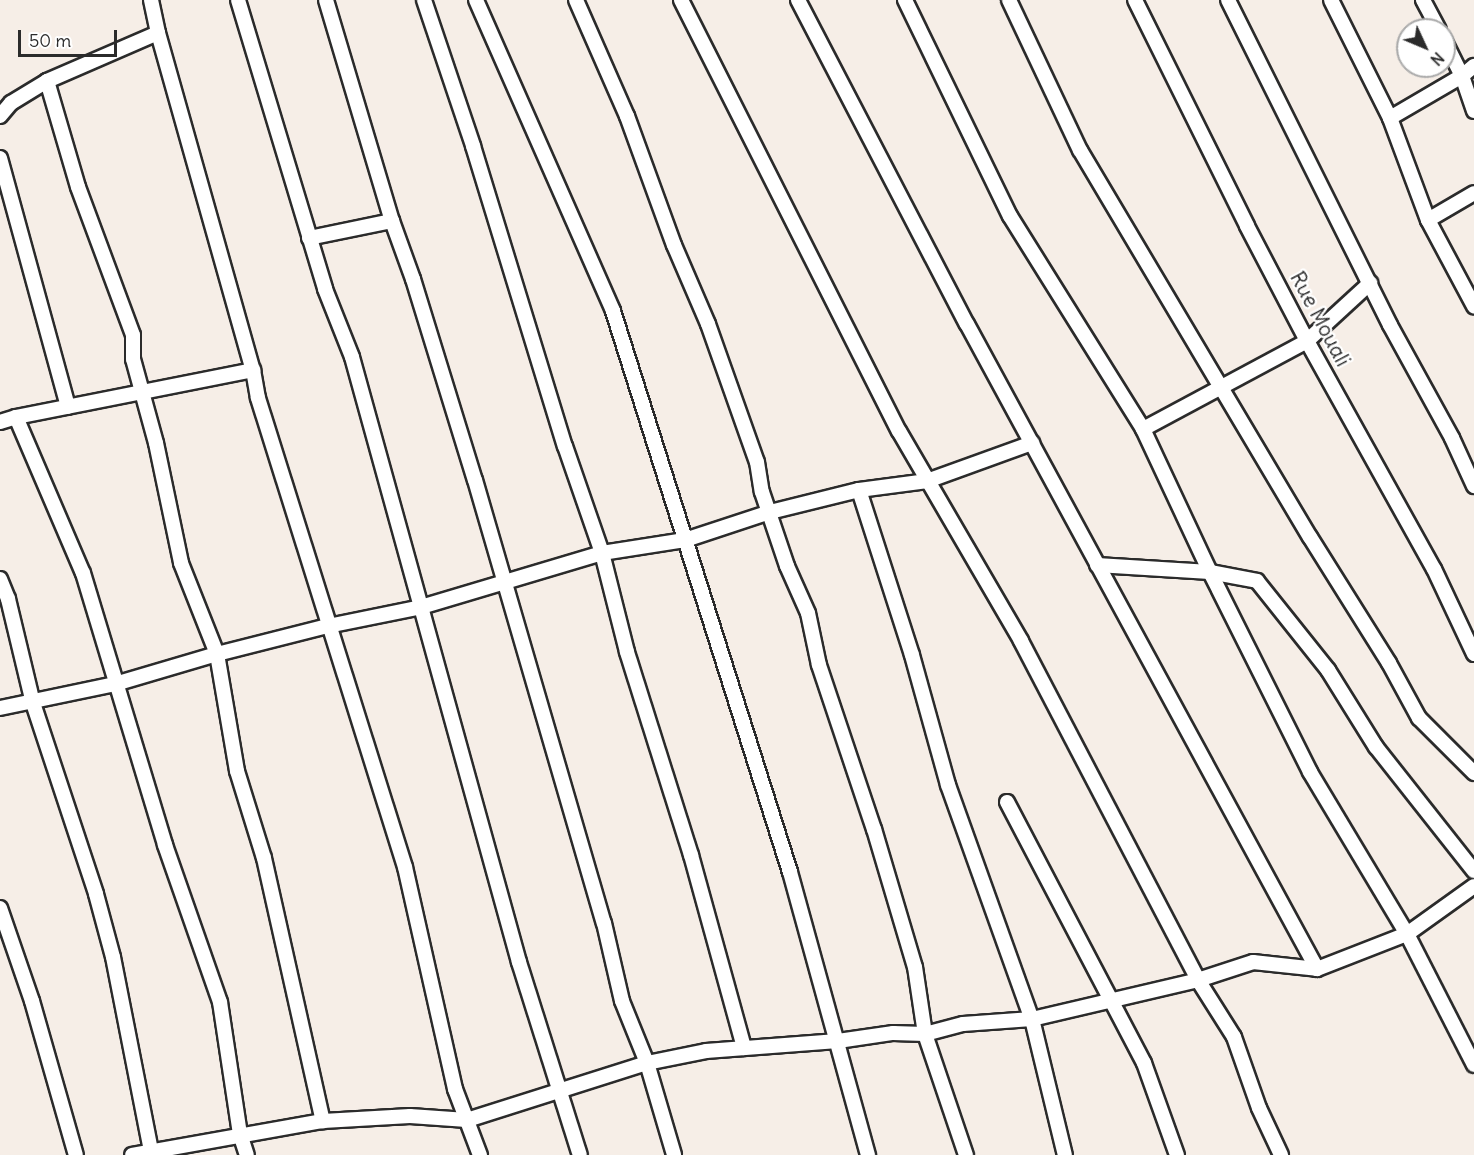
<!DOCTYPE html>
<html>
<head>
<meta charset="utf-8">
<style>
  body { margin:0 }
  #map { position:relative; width:1474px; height:1155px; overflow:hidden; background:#f6eee7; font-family:Delius,sans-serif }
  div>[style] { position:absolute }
  .roads { filter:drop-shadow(2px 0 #2b2b2b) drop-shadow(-2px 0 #2b2b2b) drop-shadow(0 2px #2b2b2b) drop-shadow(0 -2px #2b2b2b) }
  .minor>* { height:14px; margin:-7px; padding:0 7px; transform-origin:7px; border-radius:7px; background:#fff }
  span { translate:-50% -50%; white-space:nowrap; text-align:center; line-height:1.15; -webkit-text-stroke:4.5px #fff; paint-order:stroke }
  .street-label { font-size:21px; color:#2b2b2b }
  .north { position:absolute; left:1396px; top:18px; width:60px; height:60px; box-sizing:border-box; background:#fff; border:2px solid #aaa; border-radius:50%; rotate:134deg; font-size:16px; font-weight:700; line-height:24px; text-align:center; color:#2b2b2b }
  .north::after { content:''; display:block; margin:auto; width:21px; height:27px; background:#2b2b2b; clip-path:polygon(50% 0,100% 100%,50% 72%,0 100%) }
  .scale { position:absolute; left:18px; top:30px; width:99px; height:27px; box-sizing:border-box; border:3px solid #2b2b2b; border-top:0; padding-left:8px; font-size:18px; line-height:21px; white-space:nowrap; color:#2b2b2b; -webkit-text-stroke:4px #fff; paint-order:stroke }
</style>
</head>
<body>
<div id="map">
  <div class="roads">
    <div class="minor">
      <div style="left:151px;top:0;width:34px;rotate:78deg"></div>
      <div style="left:158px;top:33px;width:350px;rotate:74.3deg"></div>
      <div style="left:253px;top:370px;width:28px;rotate:80deg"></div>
      <div style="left:258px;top:398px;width:491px;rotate:72.6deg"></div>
      <div style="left:405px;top:867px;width:228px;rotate:77.3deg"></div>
      <div style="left:455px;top:1089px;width:71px;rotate:69.3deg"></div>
      <div style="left:238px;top:0;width:302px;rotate:73.2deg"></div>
      <div style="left:325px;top:289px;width:73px;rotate:68.3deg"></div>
      <div style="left:352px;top:357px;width:628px;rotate:74.57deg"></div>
      <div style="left:519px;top:962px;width:202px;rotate:72.5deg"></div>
      <div style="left:326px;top:0;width:231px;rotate:73.4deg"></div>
      <div style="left:392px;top:221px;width:62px;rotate:70.1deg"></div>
      <div style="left:413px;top:279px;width:210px;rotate:72.9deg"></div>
      <div style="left:475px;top:480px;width:461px;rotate:73.8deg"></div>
      <div style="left:604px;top:923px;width:80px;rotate:77deg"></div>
      <div style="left:622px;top:1001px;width:67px;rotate:68deg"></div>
      <div style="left:647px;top:1063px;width:96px;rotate:73.6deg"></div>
      <div style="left:424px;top:0;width:154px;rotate:71.4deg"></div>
      <div style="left:473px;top:146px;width:314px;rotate:73deg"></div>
      <div style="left:565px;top:446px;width:113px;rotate:70.9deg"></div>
      <div style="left:602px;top:553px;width:102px;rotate:75.8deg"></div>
      <div style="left:627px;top:652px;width:213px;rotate:72.5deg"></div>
      <div style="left:691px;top:855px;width:200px;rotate:74.6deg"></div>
      <div style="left:476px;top:0;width:340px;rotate:66.2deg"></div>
      <div style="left:613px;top:311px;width:588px;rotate:72.49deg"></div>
      <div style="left:790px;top:872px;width:294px;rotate:74.6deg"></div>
      <div style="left:576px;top:0;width:127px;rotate:66.3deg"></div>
      <div style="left:627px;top:116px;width:137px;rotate:70deg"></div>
      <div style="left:674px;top:245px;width:86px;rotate:66.7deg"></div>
      <div style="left:708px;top:324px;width:146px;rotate:70.5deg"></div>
      <div style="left:757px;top:462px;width:30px;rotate:81deg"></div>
      <div style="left:762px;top:492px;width:78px;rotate:71.3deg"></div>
      <div style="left:787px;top:566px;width:51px;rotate:65.9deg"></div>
      <div style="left:808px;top:613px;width:53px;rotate:78.1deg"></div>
      <div style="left:819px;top:665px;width:173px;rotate:71.5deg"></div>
      <div style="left:874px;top:829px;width:144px;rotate:73.5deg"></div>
      <div style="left:915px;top:967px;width:68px;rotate:81.5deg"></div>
      <div style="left:925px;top:1034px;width:128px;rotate:71.3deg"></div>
      <div style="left:681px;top:0;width:483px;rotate:63.2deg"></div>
      <div style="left:899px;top:431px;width:243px;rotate:59.8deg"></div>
      <div style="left:1021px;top:641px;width:382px;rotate:62.4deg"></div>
      <div style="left:1198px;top:980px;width:67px;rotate:57.7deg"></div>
      <div style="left:1234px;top:1037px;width:75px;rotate:70.6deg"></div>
      <div style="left:1259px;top:1108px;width:52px;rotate:64.9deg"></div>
      <div style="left:798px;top:0;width:365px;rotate:62.5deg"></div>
      <div style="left:967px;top:324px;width:734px;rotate:61.51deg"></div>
      <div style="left:905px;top:0;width:240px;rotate:64.1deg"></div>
      <div style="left:1010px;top:216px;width:251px;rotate:58deg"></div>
      <div style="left:1143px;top:429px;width:158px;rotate:64.9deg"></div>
      <div style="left:1210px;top:572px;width:224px;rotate:63.4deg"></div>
      <div style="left:1310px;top:772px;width:189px;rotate:59.1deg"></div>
      <div style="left:1407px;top:934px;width:147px;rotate:62.9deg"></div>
      <div style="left:1009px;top:0;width:166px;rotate:64.7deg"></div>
      <div style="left:1080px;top:150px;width:450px;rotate:59.3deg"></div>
      <div style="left:1310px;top:537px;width:149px;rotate:57.9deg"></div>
      <div style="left:1389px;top:663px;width:63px;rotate:61.4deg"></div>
      <div style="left:1419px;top:718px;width:78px;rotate:45deg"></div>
      <div style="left:1135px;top:0;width:252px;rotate:63.6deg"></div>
      <div style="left:1247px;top:226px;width:130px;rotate:62.4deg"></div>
      <div style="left:1307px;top:341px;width:261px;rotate:60.9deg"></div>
      <div style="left:1434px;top:569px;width:94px;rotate:64.8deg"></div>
      <div style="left:1228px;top:0;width:363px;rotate:63.5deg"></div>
      <div style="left:1390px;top:325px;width:129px;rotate:61.2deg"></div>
      <div style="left:1452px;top:438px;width:53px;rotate:65.4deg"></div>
      <div style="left:1331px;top:0;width:132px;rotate:63.4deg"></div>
      <div style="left:1390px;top:118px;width:109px;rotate:69.6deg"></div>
      <div style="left:1428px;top:220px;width:98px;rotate:61.9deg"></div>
      <div style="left:1423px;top:0;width:34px;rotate:62deg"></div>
      <div style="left:1444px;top:40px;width:40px;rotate:63.4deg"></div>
      <div style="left:1462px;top:76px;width:37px;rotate:71deg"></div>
      <div style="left:47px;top:81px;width:110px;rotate:73.7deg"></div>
      <div style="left:78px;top:187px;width:158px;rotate:69.6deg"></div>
      <div style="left:133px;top:335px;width:24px;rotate:90deg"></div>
      <div style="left:133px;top:359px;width:87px;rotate:74.7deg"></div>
      <div style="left:156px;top:443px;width:123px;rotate:78.2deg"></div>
      <div style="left:181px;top:563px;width:98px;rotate:68.4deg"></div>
      <div style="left:217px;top:654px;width:119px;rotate:80.3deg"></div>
      <div style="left:237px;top:771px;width:91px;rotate:72.8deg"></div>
      <div style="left:264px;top:858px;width:270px;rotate:77.4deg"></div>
      <div style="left:0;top:116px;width:17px;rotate:-50deg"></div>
      <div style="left:11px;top:103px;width:42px;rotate:-31.4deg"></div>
      <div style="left:47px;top:81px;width:121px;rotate:-23.4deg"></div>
      <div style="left:1390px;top:118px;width:83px;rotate:-30.3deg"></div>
      <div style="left:1462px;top:76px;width:16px;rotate:-40deg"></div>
      <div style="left:0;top:158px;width:258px;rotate:74.7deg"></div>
      <div style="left:1428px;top:220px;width:53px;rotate:-30.4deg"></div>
      <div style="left:309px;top:238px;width:85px;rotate:-11.6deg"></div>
      <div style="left:16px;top:417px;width:170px;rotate:66.8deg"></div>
      <div style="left:83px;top:573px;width:284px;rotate:73.2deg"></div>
      <div style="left:165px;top:845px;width:166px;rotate:70.7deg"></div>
      <div style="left:220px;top:1002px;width:134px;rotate:81.4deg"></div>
      <div style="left:240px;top:1134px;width:22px;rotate:72deg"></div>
      <div style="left:0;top:422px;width:17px;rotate:-17deg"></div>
      <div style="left:16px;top:417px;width:242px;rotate:-11.2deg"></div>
      <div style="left:1143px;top:429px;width:186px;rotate:-28.2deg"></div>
      <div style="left:1307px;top:341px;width:86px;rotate:-42.6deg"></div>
      <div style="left:859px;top:490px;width:173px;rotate:72.2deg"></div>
      <div style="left:912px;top:655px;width:135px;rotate:74.5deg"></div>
      <div style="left:948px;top:785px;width:249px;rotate:70.3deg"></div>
      <div style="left:1032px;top:1019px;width:140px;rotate:76.4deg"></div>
      <div style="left:1097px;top:565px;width:113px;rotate:3.5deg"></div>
      <div style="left:1210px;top:572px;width:48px;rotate:10.8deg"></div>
      <div style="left:1257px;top:581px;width:114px;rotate:51.4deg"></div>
      <div style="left:1328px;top:670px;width:91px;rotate:58.1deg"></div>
      <div style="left:1376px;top:747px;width:158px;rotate:51.7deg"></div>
      <div style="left:0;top:579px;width:22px;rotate:68deg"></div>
      <div style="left:8px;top:599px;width:107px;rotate:76.5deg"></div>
      <div style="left:33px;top:703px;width:201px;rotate:71.7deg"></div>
      <div style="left:96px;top:894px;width:65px;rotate:74.9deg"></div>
      <div style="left:113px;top:957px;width:198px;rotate:78.9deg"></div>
      <div style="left:0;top:708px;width:117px;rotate:-11.8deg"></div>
      <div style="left:115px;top:684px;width:106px;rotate:-16.4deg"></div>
      <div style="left:217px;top:654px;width:114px;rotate:-14.2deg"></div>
      <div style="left:328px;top:626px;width:95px;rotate:-11.5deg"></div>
      <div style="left:421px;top:607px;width:189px;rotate:-16.6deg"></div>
      <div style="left:602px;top:553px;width:84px;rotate:-8.9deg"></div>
      <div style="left:685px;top:540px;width:89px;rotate:-18.2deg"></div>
      <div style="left:770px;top:512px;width:92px;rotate:-13.9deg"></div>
      <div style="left:859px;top:490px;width:69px;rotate:-7.5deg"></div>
      <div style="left:927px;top:481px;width:112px;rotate:-19.9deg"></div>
      <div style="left:1007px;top:802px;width:295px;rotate:62.3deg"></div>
      <div style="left:1144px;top:1063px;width:98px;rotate:70.3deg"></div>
      <div style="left:0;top:908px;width:98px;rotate:71deg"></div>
      <div style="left:32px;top:1001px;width:160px;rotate:74.1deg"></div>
      <div style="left:132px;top:1155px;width:194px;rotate:-10.1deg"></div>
      <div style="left:323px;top:1121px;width:87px;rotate:-3.3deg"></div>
      <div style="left:410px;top:1116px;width:57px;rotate:4deg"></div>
      <div style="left:467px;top:1120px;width:189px;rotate:-17.6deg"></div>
      <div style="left:647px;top:1063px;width:60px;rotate:-11.5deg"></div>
      <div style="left:706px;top:1051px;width:132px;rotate:-4.3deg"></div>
      <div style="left:838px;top:1041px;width:56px;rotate:-8.3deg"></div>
      <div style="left:893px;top:1033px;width:32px;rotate:2deg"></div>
      <div style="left:925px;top:1034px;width:39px;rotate:-15deg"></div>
      <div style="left:963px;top:1024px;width:69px;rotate:-4.1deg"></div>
      <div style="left:1032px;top:1019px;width:171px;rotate:-13.2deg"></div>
      <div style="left:1198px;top:980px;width:58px;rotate:-18.1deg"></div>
      <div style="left:1253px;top:962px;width:64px;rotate:6.2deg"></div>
      <div style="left:1317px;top:969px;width:97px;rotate:-21.3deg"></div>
      <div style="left:1407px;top:934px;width:82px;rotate:-35.6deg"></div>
    </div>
  </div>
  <div class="street-label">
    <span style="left:1320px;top:319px;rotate:62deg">Rue Mouali</span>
  </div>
  <div class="north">N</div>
  <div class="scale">50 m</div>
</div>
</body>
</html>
